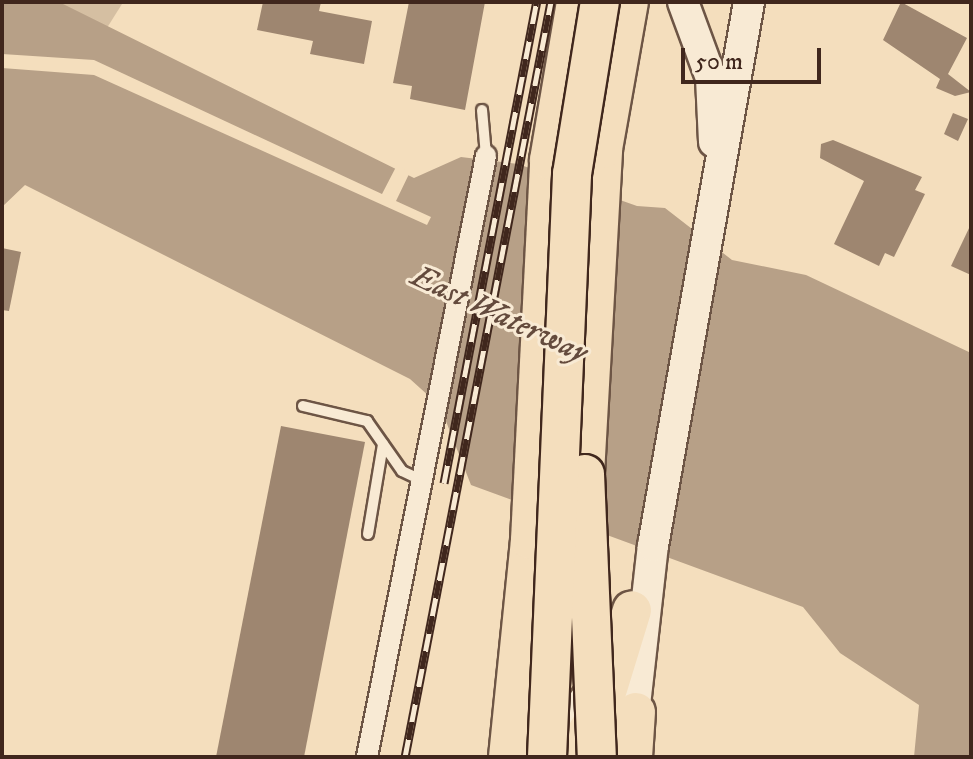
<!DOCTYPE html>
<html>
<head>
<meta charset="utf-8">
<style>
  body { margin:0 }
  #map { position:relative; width:973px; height:759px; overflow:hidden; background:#f4debd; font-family:"IM FELL DW Pica",serif }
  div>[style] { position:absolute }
  .green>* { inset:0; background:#d5bfa2 }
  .water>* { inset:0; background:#b7a087 }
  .pier>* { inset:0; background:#f4debd }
  .building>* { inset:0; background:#9e8670 }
  .roads { filter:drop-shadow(2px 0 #6d5545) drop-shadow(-2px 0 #6d5545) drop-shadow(0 2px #6d5545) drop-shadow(0 -2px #6d5545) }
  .lane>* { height:10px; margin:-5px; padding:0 5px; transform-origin:5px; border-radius:5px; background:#f8ead4 }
  .street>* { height:20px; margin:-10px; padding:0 10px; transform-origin:10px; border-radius:10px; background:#f8ead4 }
  .secondary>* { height:30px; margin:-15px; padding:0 15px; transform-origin:15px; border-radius:15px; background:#f8ead4 }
  .highway>* { height:38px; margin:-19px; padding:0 19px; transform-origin:19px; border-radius:19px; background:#f4debd }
  .rail>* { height:9px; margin-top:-4.5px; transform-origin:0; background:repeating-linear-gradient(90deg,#f8ead4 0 18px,#40271d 0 36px); box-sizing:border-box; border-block:2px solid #40271d }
  .bridges { filter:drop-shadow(2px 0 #40271d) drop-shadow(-2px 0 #40271d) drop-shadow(0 2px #40271d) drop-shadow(0 -2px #40271d) }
  .highway-bridge>* { height:38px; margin:-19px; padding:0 19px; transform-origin:19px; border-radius:19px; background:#f4debd }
  span { translate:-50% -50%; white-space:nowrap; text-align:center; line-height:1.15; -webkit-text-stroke:6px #f8ead4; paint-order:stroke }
  .water-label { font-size:32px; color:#644b3d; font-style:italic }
  .frame { position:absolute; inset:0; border:4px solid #40271d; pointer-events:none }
  .scale { position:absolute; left:681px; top:48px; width:140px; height:36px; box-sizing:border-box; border:4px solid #40271d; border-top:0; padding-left:10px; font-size:24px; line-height:28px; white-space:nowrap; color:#40271d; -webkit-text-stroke:6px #f8ead4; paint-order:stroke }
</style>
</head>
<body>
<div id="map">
  <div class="green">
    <div style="clip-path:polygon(59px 2px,118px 2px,122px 4px,105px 31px)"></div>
  </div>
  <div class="water">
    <div style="clip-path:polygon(2px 2px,59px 2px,414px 178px,461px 157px,518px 164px,637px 206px,665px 208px,732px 260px,806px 275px,971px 353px,971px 757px,914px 757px,919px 705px,840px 653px,803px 607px,471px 485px,440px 406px,410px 379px,25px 185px,2px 207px)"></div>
  </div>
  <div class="pier">
    <div style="clip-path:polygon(2px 54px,94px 60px,382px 194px,397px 165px,410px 172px,396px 201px,431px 217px,427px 225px,94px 75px,2px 68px)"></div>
  </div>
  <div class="building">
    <div style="clip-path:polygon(263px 2px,321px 2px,319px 11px,372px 21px,364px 64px,310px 54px,313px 41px,257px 30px)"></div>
    <div style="clip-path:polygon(409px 2px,485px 2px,465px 110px,410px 99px,412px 86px,393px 83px)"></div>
    <div style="clip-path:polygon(901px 2px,967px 38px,948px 74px,971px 92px,955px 96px,936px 88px,940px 79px,883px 40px)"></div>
    <div style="clip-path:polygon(953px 113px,968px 119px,958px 141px,944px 134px)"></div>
    <div style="clip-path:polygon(833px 140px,922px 177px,915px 190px,925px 194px,894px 257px,885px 253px,879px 266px,834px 244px,864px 181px,820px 158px,821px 144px)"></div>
    <div style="clip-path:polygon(971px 224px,971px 275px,951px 266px)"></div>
    <div style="clip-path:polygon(2px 248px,21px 252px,9px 311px,2px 310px)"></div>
    <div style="clip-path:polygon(281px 426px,365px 442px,304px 757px,216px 757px)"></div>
  </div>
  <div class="roads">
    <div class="lane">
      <div style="left:482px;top:110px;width:46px;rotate:85deg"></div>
      <div style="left:303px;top:406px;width:66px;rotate:13.2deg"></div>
      <div style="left:367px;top:421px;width:61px;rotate:55deg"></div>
      <div style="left:402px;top:471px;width:21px;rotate:25deg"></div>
      <div style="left:368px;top:534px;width:91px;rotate:-80.5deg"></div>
    </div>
    <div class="street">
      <div style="left:367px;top:757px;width:613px;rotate:-78.8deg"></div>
    </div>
    <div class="secondary">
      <div style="left:683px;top:2px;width:81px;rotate:69.8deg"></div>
      <div style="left:711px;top:78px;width:64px;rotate:87.3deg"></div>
      <div style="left:632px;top:732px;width:187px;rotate:-83.6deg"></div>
      <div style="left:653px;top:546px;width:552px;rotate:-79.99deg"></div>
      <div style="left:545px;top:756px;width:95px;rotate:-54.8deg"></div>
    </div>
    <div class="highway">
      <div style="left:585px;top:474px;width:325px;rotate:-86.8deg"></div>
      <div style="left:603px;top:149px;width:149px;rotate:-80deg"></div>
      <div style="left:508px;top:757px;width:218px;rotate:-84.2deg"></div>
      <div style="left:530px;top:540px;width:380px;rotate:-87.1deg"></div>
      <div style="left:549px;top:160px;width:160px;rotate:-80.3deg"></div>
      <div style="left:572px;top:757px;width:61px;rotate:-59.2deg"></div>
      <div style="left:603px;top:705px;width:99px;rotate:-73deg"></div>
      <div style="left:633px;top:757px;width:45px;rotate:-86.2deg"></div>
    </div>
  </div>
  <div class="rail">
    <div style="left:444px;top:483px;width:490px;rotate:-79.1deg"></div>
    <div style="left:405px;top:757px;width:769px;rotate:-79.06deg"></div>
  </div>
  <div class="bridges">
    <div class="highway-bridge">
      <div style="left:585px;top:474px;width:283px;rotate:87.6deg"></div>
      <div style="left:547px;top:757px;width:584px;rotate:-87.54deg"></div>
      <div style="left:572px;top:174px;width:174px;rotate:-80.8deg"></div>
    </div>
  </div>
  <div class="water-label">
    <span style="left:499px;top:315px;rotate:25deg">East Waterway</span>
  </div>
  <div class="frame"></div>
  <div class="scale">50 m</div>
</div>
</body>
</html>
